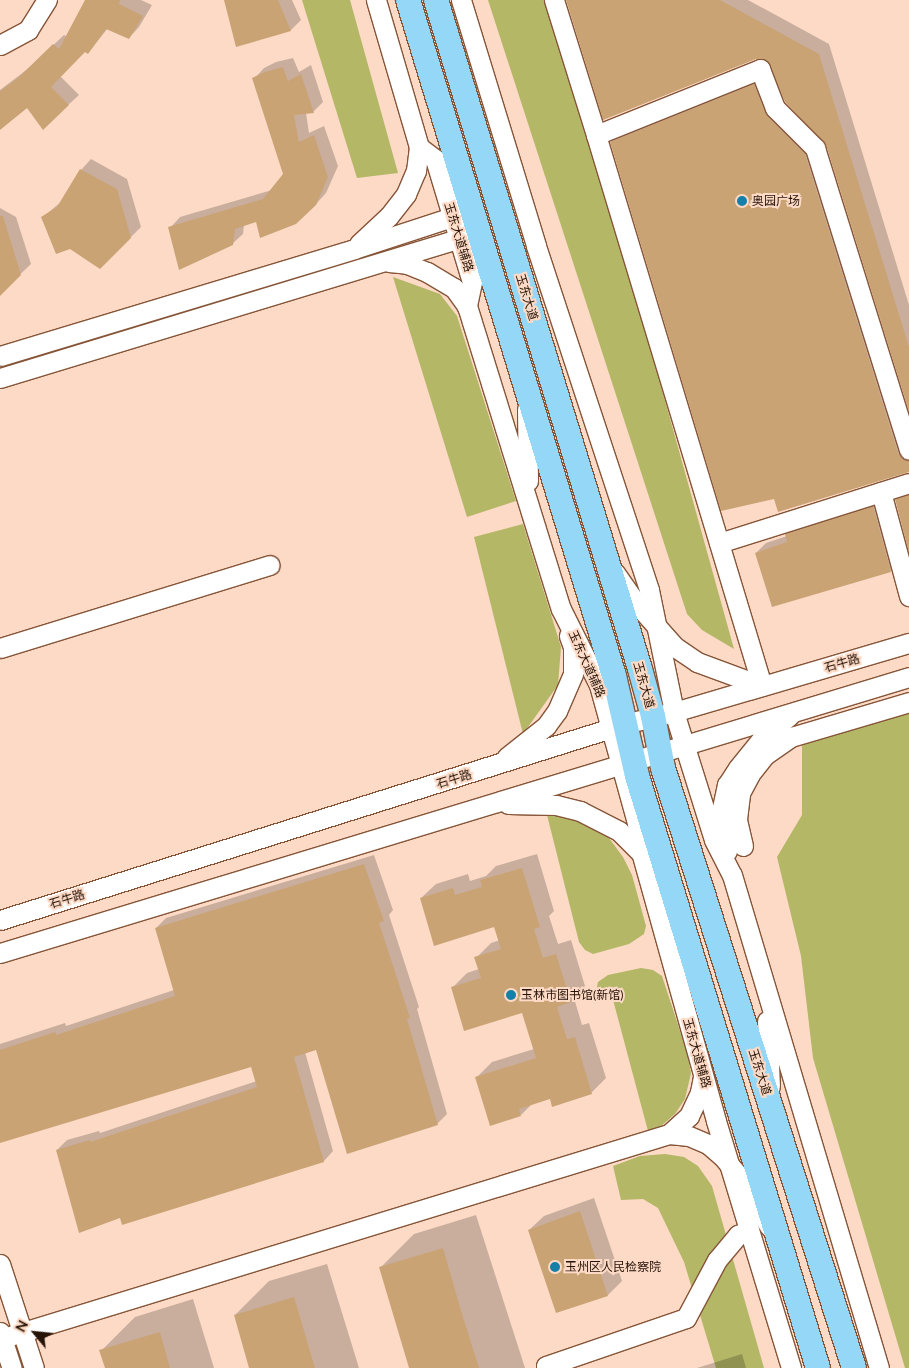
<!DOCTYPE html>
<html>
<head>
<meta charset="utf-8">
<style>
  body { margin:0 }
  #map { position:relative; width:909px; height:1368px; overflow:hidden; background:#fcdac6; font-family:Lato,"Noto Sans SC",sans-serif }
  div>[style] { position:absolute }
  .green>* { inset:0; background:#b3b766 }
  .shadow>* { inset:0; background:#0003 }
  .building>* { inset:0; background:#caa375 }
  .roads { filter:drop-shadow(1px 0 #865538) drop-shadow(-1px 0 #865538) drop-shadow(0 1px #865538) drop-shadow(0 -1px #865538) }
  .minor>* { height:19px; margin:-9.5px; padding:0 9.5px; transform-origin:9.5px; border-radius:9.5px; background:#fff }
  .major>* { height:24px; margin:-12px; padding:0 12px; transform-origin:12px; border-radius:12px; background:#95d7f6 }
  .dots>* { width:14px; height:14px; translate:-50% -50%; box-sizing:border-box; border:2px solid #fcdac6; border-radius:50% }
  span { translate:-50% -50%; white-space:nowrap; text-align:center; line-height:1.15; -webkit-text-stroke:4px #fcdac6; paint-order:stroke }
  .poi-label { font-size:12px; color:#261307 }
  .left { translate:0 -50%; text-align:left }
  .street-label { font-size:12px; color:#261307 }
  .north { position:absolute; left:10px; top:1308px; width:50px; height:50px; -webkit-text-stroke:4px #fcdac6; paint-order:stroke; rotate:298deg; font-size:14px; font-weight:700; line-height:20px; text-align:center; color:#261307 }
  .north::after { content:''; display:block; margin:auto; width:18px; height:22px; background:#261307; clip-path:polygon(50% 0,100% 100%,50% 72%,0 100%) }
</style>
</head>
<body>
<div id="map">
  <div class="green">
    <div style="clip-path:polygon(302px 0,350px 0,398px 173px,357px 178px)"></div>
    <div style="clip-path:polygon(488px 0,545px 0,638px 303px,734px 649px,702px 630px,687px 614px)"></div>
    <div style="clip-path:polygon(393px 277px,440px 294px,457px 316px,516px 501px,467px 517px)"></div>
    <div style="clip-path:polygon(523px 524px,561px 647px,558px 685px,523px 734px,474px 537px)"></div>
    <div style="clip-path:polygon(909px 709px,909px 1368px,905px 1368px,813px 1058px,801px 956px,777px 857px,802px 815px,802px 742px)"></div>
    <div style="clip-path:polygon(556px 813px,585px 821px,609px 838px,623px 857px,632px 875px,646px 926px,644px 934px,629px 944px,593px 954px,585px 950px,579px 942px,547px 815px)"></div>
    <div style="clip-path:polygon(641px 968px,653px 970px,662px 976px,687px 1052px,691px 1073px,685px 1099px,675px 1114px,660px 1127px,648px 1131px,612px 996px,597px 999px,596px 992px,598px 982px,608px 975px)"></div>
    <div style="clip-path:polygon(665px 1154px,684px 1157px,698px 1166px,712px 1186px,764px 1368px,716px 1368px,684px 1262px,658px 1208px,643px 1199px,621px 1200px,613px 1166px,640px 1156px)"></div>
  </div>
  <div class="shadow">
    <div style="clip-path:polygon(87px 0,141px 0,152px 5px,139px 27px,129px 38px,108px 28px,88px 53px,85px 51px,60px 76px,79px 95px,43px 128px,28px 107px,0 129px,0 90px,29px 68px,64px 35px,67px 37px)"></div>
    <div style="clip-path:polygon(226px 0,292px 0,301px 20px,291px 30px,237px 46px)"></div>
    <div style="clip-path:polygon(567px 0,748px 0,829px 44px,909px 305px,909px 408px,827px 144px,772px 64px,761px 56px)"></div>
    <div style="clip-path:polygon(293px 58px,299px 72px,311px 65px,323px 102px,313px 112px,306px 113px,309px 133px,324px 126px,338px 166px,326px 193px,316px 204px,244px 225px,243px 234px,232px 244px,170px 228px,180px 217px,272px 190px,284px 174px,254px 79px,264px 68px,276px 62px)"></div>
    <div style="clip-path:polygon(764px 74px,777px 106px,815px 144px,909px 445px,909px 471px,775px 498px,611px 142px,621px 132px)"></div>
    <div style="clip-path:polygon(91px 159px,127px 179px,141px 227px,100px 268px,43px 217px,62px 201px,81px 170px)"></div>
    <div style="clip-path:polygon(0 208px,16px 217px,31px 264px,0 294px)"></div>
    <div style="clip-path:polygon(909px 488px,909px 548px,896px 500px)"></div>
    <div style="clip-path:polygon(883px 497px,900px 561px,890px 571px,756px 553px,766px 543px,787px 536px,796px 524px)"></div>
    <div style="clip-path:polygon(537px 854px,554px 911px,549px 916px,558px 944px,571px 940px,585px 986px,574px 998px,582px 1025px,589px 1023px,606px 1078px,591px 1093px,551px 1098px,533px 1103px,521px 1115px,477px 1077px,492px 1062px,534px 1049px,523px 1011px,452px 988px,467px 973px,479px 969px,476px 958px,491px 943px,500px 940px,495px 926px,421px 898px,436px 884px,468px 874px,470px 881px,486px 876px,496px 866px)"></div>
    <div style="clip-path:polygon(374px 855px,393px 910px,389px 915px,419px 1007px,417px 1009px,447px 1114px,437px 1124px,317px 1048px,305px 1052px,333px 1151px,324px 1161px,121px 1216px,57px 1150px,67px 1140px,99px 1131px,100px 1133px,257px 1081px,252px 1065px,0 1142px,0 1044px,65px 1023px,66px 1026px,174px 990px,156px 928px,166px 918px)"></div>
    <div style="clip-path:polygon(594px 1198px,622px 1281px,608px 1295px,557px 1311px,529px 1230px,544px 1216px)"></div>
    <div style="clip-path:polygon(476px 1215px,525px 1368px,410px 1368px,380px 1268px,414px 1234px)"></div>
    <div style="clip-path:polygon(327px 1264px,359px 1368px,250px 1368px,235px 1315px,269px 1281px)"></div>
    <div style="clip-path:polygon(193px 1299px,214px 1368px,106px 1368px,101px 1351px,135px 1317px)"></div>
    <div style="clip-path:polygon(742px 1354px,746px 1368px,697px 1368px)"></div>
  </div>
  <div class="building">
    <div style="clip-path:polygon(85px 0,120px 0,119px 4px,143px 16px,129px 39px,106px 29px,88px 54px,85px 52px,51px 87px,69px 105px,43px 130px,27px 108px,0 130px,0 91px,18px 78px,53px 44px,59px 49px)"></div>
    <div style="clip-path:polygon(224px 0,278px 0,291px 31px,236px 47px)"></div>
    <div style="clip-path:polygon(566px 0,720px 0,819px 54px,909px 347px,909px 412px,826px 145px,785px 102px,767px 61px,756px 59px,603px 120px)"></div>
    <div style="clip-path:polygon(283px 67px,288px 81px,301px 74px,314px 113px,294px 115px,299px 142px,314px 135px,328px 177px,316px 205px,296px 224px,260px 238px,256px 222px,235px 229px,233px 245px,179px 270px,168px 227px,263px 199px,283px 174px,252px 78px,265px 72px)"></div>
    <div style="clip-path:polygon(754px 84px,767px 116px,805px 154px,898px 453px,902px 459px,909px 461px,909px 472px,778px 512px,774px 499px,721px 511px,610px 142px)"></div>
    <div style="clip-path:polygon(80px 169px,117px 189px,131px 238px,100px 269px,70px 249px,56px 254px,41px 217px,57px 207px)"></div>
    <div style="clip-path:polygon(0 216px,3px 216px,21px 275px,0 296px)"></div>
    <div style="clip-path:polygon(909px 495px,909px 553px,895px 499px)"></div>
    <div style="clip-path:polygon(873px 506px,891px 572px,772px 607px,755px 553px,787px 542px,785px 534px)"></div>
    <div style="clip-path:polygon(364px 864px,384px 921px,379px 923px,410px 1018px,407px 1019px,438px 1125px,347px 1154px,316px 1050px,294px 1057px,324px 1162px,122px 1225px,120px 1218px,79px 1233px,56px 1150px,90px 1140px,90px 1142px,257px 1087px,251px 1067px,0 1143px,0 1050px,55px 1032px,56px 1035px,175px 996px,155px 928px)"></div>
    <div style="clip-path:polygon(522px 868px,540px 927px,534px 929px,543px 958px,556px 954px,571px 1002px,557px 1007px,567px 1039px,575px 1037px,592px 1094px,552px 1107px,550px 1099px,519px 1109px,521px 1116px,490px 1126px,475px 1077px,536px 1058px,522px 1013px,464px 1031px,451px 987px,481px 978px,474px 957px,501px 949px,494px 927px,434px 946px,420px 898px,453px 888px,455px 895px,482px 887px,480px 880px)"></div>
    <div style="clip-path:polygon(580px 1211px,608px 1296px,556px 1313px,528px 1230px)"></div>
    <div style="clip-path:polygon(443px 1248px,462px 1314px,479px 1368px,409px 1368px,379px 1267px)"></div>
    <div style="clip-path:polygon(294px 1297px,315px 1368px,249px 1368px,234px 1315px)"></div>
    <div style="clip-path:polygon(160px 1332px,170px 1368px,105px 1368px,99px 1350px)"></div>
  </div>
  <div class="roads">
    <div class="minor">
      <div style="left:376px;top:0;width:153px;rotate:73.7deg"></div>
      <div style="left:419px;top:147px;width:20px;rotate:37deg"></div>
      <div style="left:435px;top:159px;width:128px;rotate:73.3deg"></div>
      <div style="left:472px;top:282px;width:25px;rotate:102deg"></div>
      <div style="left:467px;top:306px;width:317px;rotate:72.8deg"></div>
      <div style="left:561px;top:609px;width:85px;rotate:63.4deg"></div>
      <div style="left:599px;top:685px;width:143px;rotate:74.6deg"></div>
      <div style="left:637px;top:823px;width:29px;rotate:82deg"></div>
      <div style="left:641px;top:852px;width:279px;rotate:74.4deg"></div>
      <div style="left:716px;top:1121px;width:258px;rotate:73.1deg"></div>
      <div style="left:461px;top:0;width:257px;rotate:73deg"></div>
      <div style="left:536px;top:246px;width:362px;rotate:71.8deg"></div>
      <div style="left:649px;top:590px;width:125px;rotate:78.4deg"></div>
      <div style="left:674px;top:712px;width:134px;rotate:72.6deg"></div>
      <div style="left:714px;top:840px;width:39px;rotate:63deg"></div>
      <div style="left:732px;top:875px;width:514px;rotate:73.4deg"></div>
      <div style="left:554px;top:0;width:141px;rotate:72.7deg"></div>
      <div style="left:596px;top:135px;width:575px;rotate:73.23deg"></div>
      <div style="left:0;top:45px;width:32px;rotate:-28deg"></div>
      <div style="left:28px;top:30px;width:36px;rotate:-58deg"></div>
      <div style="left:596px;top:135px;width:177px;rotate:-21.9deg"></div>
      <div style="left:760px;top:69px;width:42px;rotate:69deg"></div>
      <div style="left:775px;top:108px;width:57px;rotate:45deg"></div>
      <div style="left:815px;top:148px;width:316px;rotate:72.7deg"></div>
      <div style="left:359px;top:244px;width:41px;rotate:-43deg"></div>
      <div style="left:389px;top:216px;width:28px;rotate:-52deg"></div>
      <div style="left:406px;top:194px;width:25px;rotate:-67deg"></div>
      <div style="left:416px;top:171px;width:24px;rotate:-83deg"></div>
      <div style="left:389px;top:262px;width:18px;rotate:6deg"></div>
      <div style="left:407px;top:264px;width:22px;rotate:22deg"></div>
      <div style="left:427px;top:272px;width:31px;rotate:31deg"></div>
      <div style="left:454px;top:288px;width:22px;rotate:54deg"></div>
      <div style="left:0;top:356px;width:370px;rotate:-16.8deg"></div>
      <div style="left:354px;top:249px;width:116px;rotate:-18.1deg"></div>
      <div style="left:0;top:378px;width:491px;rotate:-16.9deg"></div>
      <div style="left:527px;top:409px;width:72px;rotate:89.2deg"></div>
      <div style="left:881px;top:492px;width:108px;rotate:74.9deg"></div>
      <div style="left:719px;top:543px;width:199px;rotate:-17.5deg"></div>
      <div style="left:615px;top:573px;width:35px;rotate:55deg"></div>
      <div style="left:635px;top:602px;width:60px;rotate:48.4deg"></div>
      <div style="left:675px;top:647px;width:27px;rotate:34deg"></div>
      <div style="left:697px;top:662px;width:69px;rotate:20.3deg"></div>
      <div style="left:0;top:648px;width:282px;rotate:-17.1deg"></div>
      <div style="left:507px;top:757px;width:50px;rotate:-38.5deg"></div>
      <div style="left:546px;top:726px;width:19px;rotate:-54deg"></div>
      <div style="left:557px;top:711px;width:40px;rotate:-66.6deg"></div>
      <div style="left:573px;top:674px;width:27px;rotate:-90deg"></div>
      <div style="left:573px;top:647px;width:12px;rotate:-110deg"></div>
      <div style="left:508px;top:804px;width:48px;rotate:1.2deg"></div>
      <div style="left:556px;top:805px;width:25px;rotate:14deg"></div>
      <div style="left:580px;top:811px;width:44px;rotate:27.1deg"></div>
      <div style="left:619px;top:831px;width:34px;rotate:45deg"></div>
      <div style="left:743px;top:846px;width:28px;rotate:-103deg"></div>
      <div style="left:737px;top:819px;width:26px;rotate:-83deg"></div>
      <div style="left:740px;top:793px;width:21px;rotate:-62deg"></div>
      <div style="left:750px;top:774px;width:24px;rotate:-52deg"></div>
      <div style="left:765px;top:755px;width:32px;rotate:-35deg"></div>
      <div style="left:791px;top:737px;width:123px;rotate:-16.5deg"></div>
      <div style="left:727px;top:851px;width:43px;rotate:-96.6deg"></div>
      <div style="left:722px;top:808px;width:24px;rotate:-78deg"></div>
      <div style="left:727px;top:785px;width:20px;rotate:-57deg"></div>
      <div style="left:738px;top:768px;width:38px;rotate:-51deg"></div>
      <div style="left:762px;top:738px;width:35px;rotate:-39deg"></div>
      <div style="left:0;top:920px;width:654px;rotate:-17.44deg"></div>
      <div style="left:624px;top:724px;width:51px;rotate:-13.5deg"></div>
      <div style="left:674px;top:712px;width:245px;rotate:-16.4deg"></div>
      <div style="left:0;top:953px;width:950px;rotate:-16.89deg"></div>
      <div style="left:767px;top:1021px;width:65px;rotate:87.4deg"></div>
      <div style="left:669px;top:1134px;width:27px;rotate:-42deg"></div>
      <div style="left:689px;top:1116px;width:26px;rotate:-65deg"></div>
      <div style="left:700px;top:1092px;width:15px;rotate:-79deg"></div>
      <div style="left:0;top:1264px;width:109px;rotate:71.9deg"></div>
      <div style="left:0;top:1332px;width:38px;rotate:72deg"></div>
      <div style="left:0;top:1339px;width:700px;rotate:-17.04deg"></div>
      <div style="left:669px;top:1134px;width:20px;rotate:6deg"></div>
      <div style="left:689px;top:1136px;width:21px;rotate:23deg"></div>
      <div style="left:708px;top:1144px;width:18px;rotate:41deg"></div>
      <div style="left:722px;top:1156px;width:25px;rotate:50deg"></div>
      <div style="left:738px;top:1175px;width:60px;rotate:58.7deg"></div>
      <div style="left:547px;top:1368px;width:2px;rotate:-117deg"></div>
      <div style="left:546px;top:1366px;width:148px;rotate:-18.9deg"></div>
      <div style="left:686px;top:1318px;width:66px;rotate:-61.9deg"></div>
      <div style="left:717px;top:1260px;width:33px;rotate:-50deg"></div>
      <div style="left:738px;top:1235px;width:12px;rotate:-24deg"></div>
    </div>
    <div class="major">
      <div style="left:408px;top:0;width:707px;rotate:73.05deg"></div>
      <div style="left:614px;top:676px;width:103px;rotate:77deg"></div>
      <div style="left:637px;top:776px;width:619px;rotate:73deg"></div>
      <div style="left:436px;top:0;width:699px;rotate:73.04deg"></div>
      <div style="left:640px;top:669px;width:49px;rotate:74.5deg"></div>
      <div style="left:653px;top:716px;width:53px;rotate:79.1deg"></div>
      <div style="left:663px;top:768px;width:630px;rotate:72.34deg"></div>
    </div>
  </div>
  <div class="dots">
    <div style="left:742px;top:201px;background:#147fa8"></div>
    <div style="left:511px;top:995px;background:#147fa8"></div>
    <div style="left:555px;top:1267px;background:#147fa8"></div>
  </div>
  <div class="poi-label">
    <span class="left" style="left:752px;top:201px">奥园广场</span>
    <span class="left" style="left:521px;top:995px">玉林市图书馆(新馆)</span>
    <span class="left" style="left:565px;top:1267px">玉州区人民检察院</span>
  </div>
  <div class="street-label">
    <span style="left:459px;top:237px;rotate:73deg">玉东大道辅路</span>
    <span style="left:527px;top:297px;rotate:73deg">玉东大道</span>
    <span style="left:842px;top:663px;rotate:-16deg">石牛路</span>
    <span style="left:587px;top:664px;rotate:66deg">玉东大道辅路</span>
    <span style="left:644px;top:685px;rotate:74deg">玉东大道</span>
    <span style="left:454px;top:779px;rotate:-17deg">石牛路</span>
    <span style="left:67px;top:899px;rotate:-17deg">石牛路</span>
    <span style="left:697px;top:1053px;rotate:74deg">玉东大道辅路</span>
    <span style="left:760px;top:1072px;rotate:72deg">玉东大道</span>
  </div>
  <div class="north">N</div>
</div>
</body>
</html>
